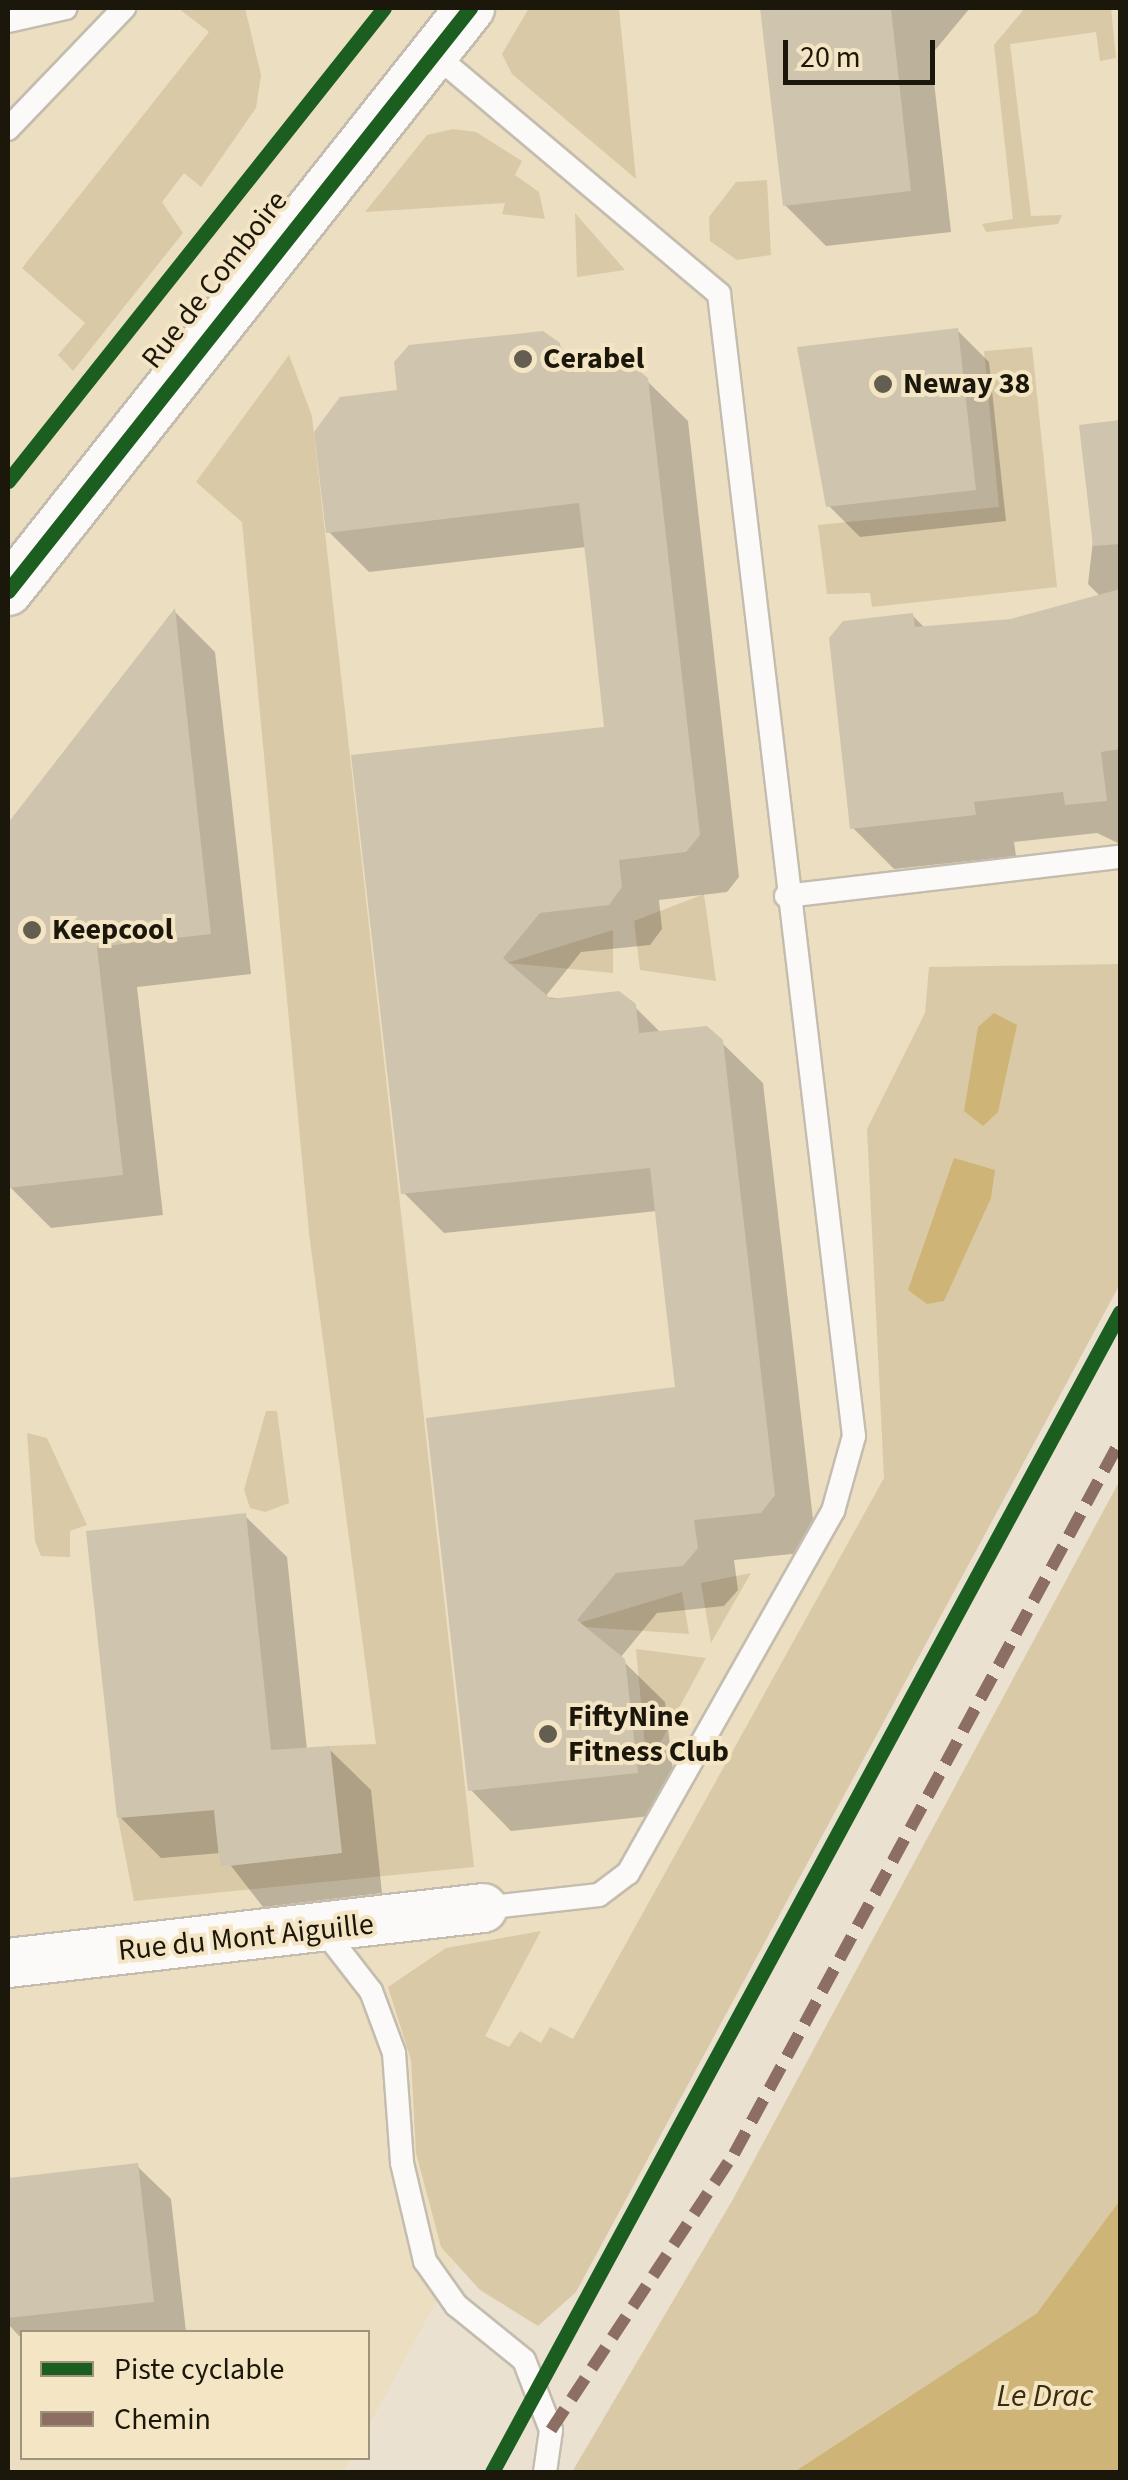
<!DOCTYPE html>
<html>
<head>
<meta charset="utf-8">
<style>
  body { margin:0 }
  #map { position:relative; width:1128px; height:2480px; overflow:hidden; background:#eae1d0; font-family:"Source Sans 3",sans-serif }
  div>[style] { position:absolute }
  .built>* { inset:0; background:#ecdec1 }
  .green>* { inset:0; background:#d9c9a7 }
  .water>* { inset:0; background:#ceb477 }
  .shadow>* { inset:0; background:#0003 }
  .building>* { inset:0; background:#cfc4ad }
  .roads { filter:drop-shadow(2px 0 #c4bdaf) drop-shadow(-2px 0 #c4bdaf) drop-shadow(0 2px #c4bdaf) drop-shadow(0 -2px #c4bdaf) }
  .lane>* { height:22px; margin:-11px; padding:0 11px; transform-origin:11px; border-radius:11px; background:#fcfaf8 }
  .street>* { height:48px; margin:-24px; padding:0 24px; transform-origin:24px; border-radius:24px; background:#fcfaf8 }
  .quiet>* { height:12px; margin-top:-6px; transform-origin:0; background:repeating-linear-gradient(90deg,#8d6e63 0 25px,transparent 0 37px) }
  .cycleway>* { height:15px; margin:-7.5px; padding:0 7.5px; transform-origin:7.5px; border-radius:7.5px; background:#1b5e20 }
  .dots>* { width:28px; height:28px; translate:-50% -50%; box-sizing:border-box; border:5px solid #f4e5c5; border-radius:50% }
  span { translate:-50% -50%; white-space:nowrap; text-align:center; line-height:1.15; -webkit-text-stroke:8px #f4e5c5; paint-order:stroke }
  .street-label { font-size:30px; color:#1c170b }
  .poi-label { font-size:30px; color:#1c170b; font-weight:700 }
  .left { translate:0 -50%; text-align:left }
  .water-label { font-size:32px; color:#3c2d0a; font-style:italic }
  .frame { position:absolute; inset:0; border:10px solid #1c170b; pointer-events:none }
  .legend { position:absolute; left:20px; top:2330px; width:350px; height:130px; box-sizing:border-box; background:#f4e5c5; border:2px solid #9e937b; margin:0; padding:12px 18px; list-style:none; font-size:30px; color:#1c170b }
  .legend li { display:flex; align-items:center; gap:20px; height:50px }
  .legend b { width:50px; border:2px solid #9e937b }
  .scale { position:absolute; left:783px; top:40px; width:152px; height:45px; box-sizing:border-box; border:5px solid #1c170b; border-top:0; padding-left:12px; font-size:30px; line-height:35px; white-space:nowrap; color:#1c170b; -webkit-text-stroke:8px #f4e5c5; paint-order:stroke }
</style>
</head>
<body>
<div id="map">
  <div class="built">
    <div style="clip-path:polygon(8px 8px,1120px 8px,1120px 964px,930px 967px,884px 1478px,368px 2427px,368px 2332px,22px 2332px,22px 2458px,351px 2458px,343px 2472px,8px 2472px)"></div>
  </div>
  <div class="green">
    <div style="clip-path:polygon(178px 8px,245px 8px,261px 75px,256px 108px,201px 187px,184px 173px,162px 202px,183px 233px,73px 371px,58px 355px,85px 323px,22px 268px,209px 32px)"></div>
    <div style="clip-path:polygon(529px 8px,619px 8px,636px 179px,512px 74px,502px 54px)"></div>
    <div style="clip-path:polygon(1025px 8px,1111px 8px,1116px 58px,1100px 61px,1096px 32px,1010px 44px,1031px 216px,1062px 215px,1058px 224px,986px 232px,982px 224px,1013px 219px,994px 45px)"></div>
    <div style="clip-path:polygon(453px 129px,476px 132px,522px 161px,515px 175px,539px 192px,545px 219px,502px 214px,505px 203px,365px 212px,427px 135px)"></div>
    <div style="clip-path:polygon(767px 180px,771px 255px,737px 260px,710px 241px,709px 217px,736px 182px)"></div>
    <div style="clip-path:polygon(575px 213px,625px 270px,577px 277px)"></div>
    <div style="clip-path:polygon(1032px 347px,1057px 587px,872px 607px,870px 593px,827px 594px,818px 525px,999px 507px,984px 351px)"></div>
    <div style="clip-path:polygon(289px 355px,312px 416px,474px 1867px,134px 1901px,118px 1818px,214px 1810px,220px 1867px,341px 1853px,330px 1746px,376px 1744px,309px 1233px,242px 522px,196px 482px)"></div>
    <div style="clip-path:polygon(704px 894px,716px 981px,640px 970px,634px 921px)"></div>
    <div style="clip-path:polygon(613px 930px,613px 973px,507px 963px)"></div>
    <div style="clip-path:polygon(1120px 964px,1120px 1284px,576px 2292px,538px 2326px,480px 2290px,441px 2247px,416px 2153px,411px 2060px,388px 1987px,446px 1948px,541px 1931px,485px 2036px,509px 2047px,520px 2031px,541px 2043px,550px 2027px,573px 2039px,884px 1478px,867px 1129px,925px 1013px,929px 967px)"></div>
    <div style="clip-path:polygon(266px 1411px,277px 1411px,289px 1503px,265px 1512px,250px 1508px,244px 1490px)"></div>
    <div style="clip-path:polygon(27px 1433px,47px 1438px,87px 1525px,70px 1531px,70px 1557px,41px 1556px,35px 1541px)"></div>
    <div style="clip-path:polygon(1120px 1480px,1120px 2200px,1037px 2313px,794px 2472px,572px 2472px,732px 2201px)"></div>
    <div style="clip-path:polygon(751px 1573px,711px 1643px,701px 1583px)"></div>
    <div style="clip-path:polygon(682px 1592px,689px 1634px,569px 1626px)"></div>
    <div style="clip-path:polygon(636px 1649px,706px 1658px,647px 1767px)"></div>
  </div>
  <div class="water">
    <div style="clip-path:polygon(994px 1013px,1017px 1025px,998px 1112px,983px 1126px,964px 1111px,978px 1027px)"></div>
    <div style="clip-path:polygon(954px 1158px,995px 1170px,991px 1198px,944px 1301px,927px 1304px,908px 1290px)"></div>
    <div style="clip-path:polygon(1120px 2200px,1120px 2472px,794px 2472px,1037px 2313px)"></div>
  </div>
  <div class="shadow">
    <div style="clip-path:polygon(763px 8px,970px 8px,931px 55px,951px 232px,826px 246px,785px 205px)"></div>
    <div style="clip-path:polygon(958px 331px,989px 362px,1006px 521px,860px 537px,829px 506px)"></div>
    <div style="clip-path:polygon(559px 345px,585px 372px,646px 380px,688px 421px,739px 877px,727px 892px,659px 900px,662px 929px,650px 945px,581px 952px,545px 997px,634px 1006px,661px 1033px,721px 1042px,763px 1083px,815px 1537px,802px 1553px,734px 1560px,738px 1590px,724px 1606px,657px 1613px,620px 1658px,665px 1702px,678px 1813px,511px 1831px,471px 1790px,678px 1390px,657px 1211px,444px 1233px,403px 1192px,354px 757px,606px 729px,586px 547px,369px 572px,328px 531px,399px 393px)"></div>
    <div style="clip-path:polygon(1120px 423px,1120px 844px,1097px 833px,1014px 842px,1016px 856px,894px 869px,853px 828px,912px 615px,926px 629px,1012px 621px,1101px 597px,1088px 584px,1094px 532px,1082px 427px)"></div>
    <div style="clip-path:polygon(175px 612px,215px 652px,251px 974px,137px 987px,163px 1215px,51px 1228px,10px 1187px,8px 827px)"></div>
    <div style="clip-path:polygon(245px 1516px,287px 1557px,307px 1750px,329px 1749px,371px 1790px,382px 1893px,263px 1907px,221px 1853px,161px 1858px,120px 1817px)"></div>
    <div style="clip-path:polygon(137px 2166px,171px 2199px,186px 2332px,22px 2339px,8px 2324px,8px 2180px)"></div>
  </div>
  <div class="building">
    <div style="clip-path:polygon(760px 8px,891px 8px,911px 191px,783px 206px)"></div>
    <div style="clip-path:polygon(958px 328px,976px 490px,826px 507px,797px 347px)"></div>
    <div style="clip-path:polygon(543px 331px,560px 343px,564px 372px,631px 364px,648px 378px,700px 835px,686px 852px,619px 860px,622px 887px,609px 905px,540px 913px,503px 958px,551px 999px,619px 991px,636px 1004px,639px 1033px,707px 1026px,723px 1040px,775px 1495px,761px 1513px,694px 1520px,698px 1548px,683px 1566px,616px 1573px,577px 1620px,625px 1659px,638px 1773px,468px 1791px,426px 1418px,675px 1387px,650px 1168px,401px 1194px,351px 755px,604px 727px,588px 578px,579px 503px,326px 533px,314px 432px,340px 397px,397px 390px,394px 362px,409px 345px)"></div>
    <div style="clip-path:polygon(1120px 420px,1120px 544px,1093px 546px,1079px 425px)"></div>
    <div style="clip-path:polygon(1120px 589px,1120px 749px,1101px 752px,1107px 801px,1065px 805px,1063px 792px,974px 802px,976px 815px,850px 829px,829px 638px,843px 621px,913px 613px,915px 627px,1011px 619px)"></div>
    <div style="clip-path:polygon(175px 608px,211px 934px,97px 947px,123px 1175px,8px 1188px,8px 823px)"></div>
    <div style="clip-path:polygon(246px 1513px,271px 1750px,330px 1746px,342px 1853px,220px 1867px,214px 1810px,117px 1818px,86px 1531px)"></div>
    <div style="clip-path:polygon(138px 2163px,154px 2302px,8px 2318px,8px 2178px)"></div>
  </div>
  <div class="roads">
    <div class="lane">
      <div style="left:8px;top:21px;width:59px;rotate:-12.6deg"></div>
      <div style="left:433px;top:53px;width:374px;rotate:40.1deg"></div>
      <div style="left:719px;top:294px;width:1150px;rotate:83.26deg"></div>
      <div style="left:854px;top:1436px;width:78px;rotate:105.6deg"></div>
      <div style="left:833px;top:1511px;width:416px;rotate:119.5deg"></div>
      <div style="left:628px;top:1873px;width:36px;rotate:143deg"></div>
      <div style="left:599px;top:1895px;width:117px;rotate:173.6deg"></div>
      <div style="left:8px;top:129px;width:168px;rotate:-46.2deg"></div>
      <div style="left:786px;top:896px;width:336px;rotate:-6.7deg"></div>
      <div style="left:325px;top:1932px;width:75px;rotate:52.1deg"></div>
      <div style="left:371px;top:1991px;width:66px;rotate:69.6deg"></div>
      <div style="left:394px;top:2053px;width:110px;rotate:85.8deg"></div>
      <div style="left:402px;top:2163px;width:101px;rotate:76.8deg"></div>
      <div style="left:425px;top:2261px;width:54px;rotate:54.8deg"></div>
      <div style="left:456px;top:2305px;width:87px;rotate:39deg"></div>
      <div style="left:524px;top:2360px;width:75px;rotate:68.9deg"></div>
      <div style="left:551px;top:2430px;width:42px;rotate:98.1deg"></div>
    </div>
    <div class="street">
      <div style="left:8px;top:591px;width:744px;rotate:-51.6deg"></div>
      <div style="left:8px;top:1963px;width:478px;rotate:-6.6deg"></div>
    </div>
  </div>
  <div class="quiet">
    <div style="left:551px;top:2430px;width:331px;rotate:-56.5deg"></div>
    <div style="left:734px;top:2154px;width:811px;rotate:-61.57deg"></div>
  </div>
  <div class="cycleway">
    <div style="left:8px;top:481px;width:604px;rotate:-51.52deg"></div>
    <div style="left:8px;top:591px;width:744px;rotate:-51.6deg"></div>
    <div style="left:492px;top:2472px;width:1319px;rotate:-61.57deg"></div>
  </div>
  <div class="dots">
    <div style="left:523px;top:359px;background:#645e50"></div>
    <div style="left:883px;top:384px;background:#645e50"></div>
    <div style="left:32px;top:930px;background:#645e50"></div>
    <div style="left:548px;top:1734px;background:#645e50"></div>
  </div>
  <div class="street-label">
    <span style="left:215px;top:280px;rotate:-52deg">Rue de Comboire</span>
    <span style="left:246px;top:1938px;rotate:-6deg">Rue du Mont Aiguille</span>
  </div>
  <div class="poi-label">
    <span class="left" style="left:543px;top:359px">Cerabel</span>
    <span class="left" style="left:903px;top:384px">Neway 38</span>
    <span class="left" style="left:52px;top:930px">Keepcool</span>
    <span class="left" style="left:568px;top:1734px">FiftyNine<br>Fitness Club</span>
  </div>
  <div class="water-label">
    <span style="left:1045px;top:2396px">Le Drac</span>
  </div>
  <div class="frame"></div>
  <ul class="legend">
  <li><b style="height:12px;background:#1b5e20"></b>Piste cyclable</li>
  <li><b style="height:12px;background:#8d6e63"></b>Chemin</li>
  </ul>
  <div class="scale">20 m</div>
</div>
</body>
</html>
